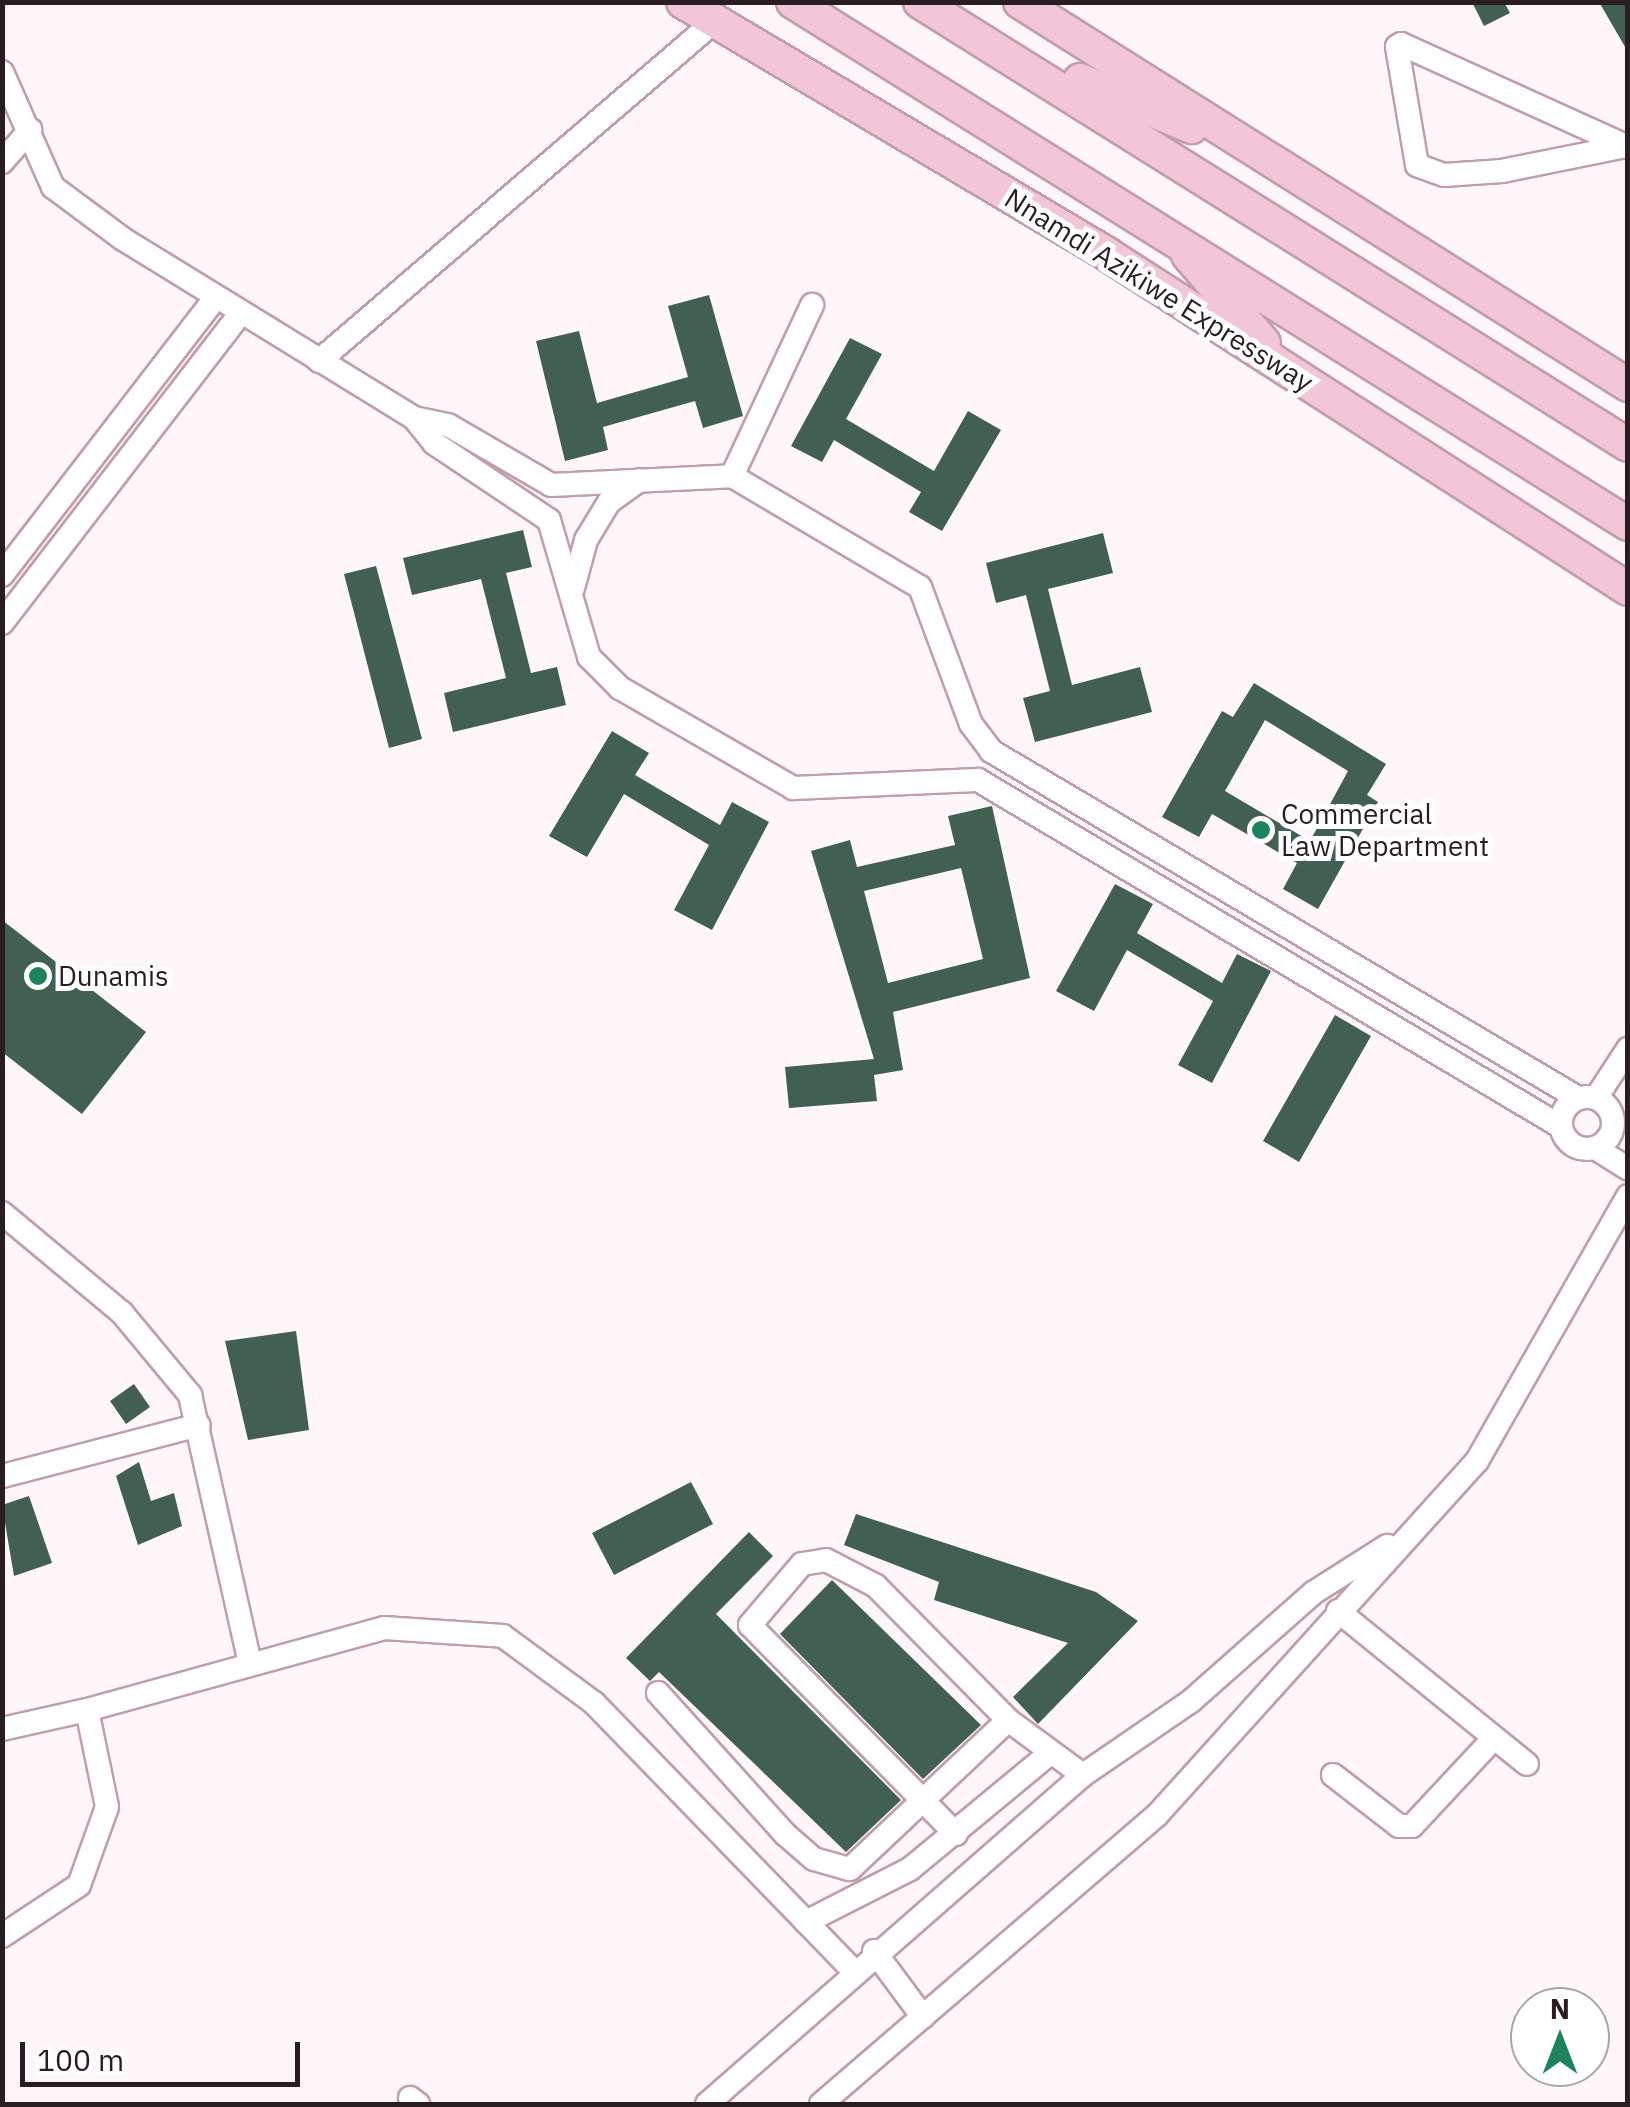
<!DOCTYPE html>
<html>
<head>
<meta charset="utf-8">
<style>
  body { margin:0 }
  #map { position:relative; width:1630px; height:2107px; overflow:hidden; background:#fef6f9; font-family:"IBM Plex Sans",sans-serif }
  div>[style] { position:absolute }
  .building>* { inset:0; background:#416051 }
  .roads { filter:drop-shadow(2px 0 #c09eac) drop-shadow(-2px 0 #c09eac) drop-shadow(0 2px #c09eac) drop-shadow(0 -2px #c09eac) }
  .minor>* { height:22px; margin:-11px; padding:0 11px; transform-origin:11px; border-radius:11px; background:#fff }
  .minor>.ring { margin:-11px; padding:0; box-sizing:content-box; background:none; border:22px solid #fff; border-radius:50% }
  .highway>* { height:32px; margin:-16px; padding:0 16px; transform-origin:16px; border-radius:16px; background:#f2c5d8 }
  .dots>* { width:28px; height:28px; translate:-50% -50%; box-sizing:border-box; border:5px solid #fff; border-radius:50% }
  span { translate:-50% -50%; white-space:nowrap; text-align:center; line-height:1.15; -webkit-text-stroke:10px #fff; paint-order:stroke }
  .street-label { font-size:28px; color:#2a1d22 }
  .poi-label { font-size:28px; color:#2a1d22 }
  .left { translate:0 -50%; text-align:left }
  .frame { position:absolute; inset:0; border:5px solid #2a1d22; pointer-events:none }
  .north { position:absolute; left:1510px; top:1987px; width:100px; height:100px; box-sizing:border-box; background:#fff; border:2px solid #aaa5a7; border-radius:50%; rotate:0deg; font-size:28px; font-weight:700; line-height:40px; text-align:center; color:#2a1d22 }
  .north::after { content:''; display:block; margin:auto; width:35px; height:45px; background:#1d835d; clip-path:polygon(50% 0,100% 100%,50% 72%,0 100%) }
  .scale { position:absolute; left:20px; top:2042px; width:280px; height:45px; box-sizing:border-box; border:5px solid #2a1d22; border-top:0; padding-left:12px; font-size:30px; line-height:35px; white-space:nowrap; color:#2a1d22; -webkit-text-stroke:8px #fff; paint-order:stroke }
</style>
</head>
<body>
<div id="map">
  <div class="building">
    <div style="clip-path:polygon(1472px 2px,1504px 2px,1510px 13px,1484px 26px)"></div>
    <div style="clip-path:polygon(1599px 2px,1628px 2px,1628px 52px)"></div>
    <div style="clip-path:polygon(709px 295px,743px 416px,703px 428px,695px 401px,603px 427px,608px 450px,565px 461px,536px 341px,579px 331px,597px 403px,688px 377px,668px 306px)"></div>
    <div style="clip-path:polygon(850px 338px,882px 354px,846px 419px,934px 471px,968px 411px,1001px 430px,942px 531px,909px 512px,921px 492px,834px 440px,822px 462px,791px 446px)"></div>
    <div style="clip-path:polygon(523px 530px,532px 567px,506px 573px,531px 673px,557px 667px,566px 705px,453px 732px,444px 693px,506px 678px,481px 579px,412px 595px,403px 558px)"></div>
    <div style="clip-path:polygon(1103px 533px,1113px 573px,1048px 589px,1072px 685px,1140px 667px,1152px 712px,1035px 742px,1023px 698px,1050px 691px,1026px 595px,996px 603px,986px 563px)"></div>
    <div style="clip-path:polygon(376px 566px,422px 739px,389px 748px,344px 574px)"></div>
    <div style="clip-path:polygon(evenodd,1254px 683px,1386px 764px,1367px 795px,1378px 802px,1318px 909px,1283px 889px,1297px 863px,1212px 814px,1199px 837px,1162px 817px,1222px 711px,1233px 717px,1254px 683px,1265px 720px,1348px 771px,1310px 841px,1225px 791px,1265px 720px)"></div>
    <div style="clip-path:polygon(612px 731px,649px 753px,635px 775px,720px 825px,732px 802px,769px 822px,712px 930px,674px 910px,709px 845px,624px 794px,587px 857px,549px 836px)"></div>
    <div style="clip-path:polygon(evenodd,992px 806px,1030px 978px,893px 1012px,903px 1070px,874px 1075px,877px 1101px,789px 1108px,785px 1067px,874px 1059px,811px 851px,850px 840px,857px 867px,955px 845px,948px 816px,992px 806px,961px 868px,983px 959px,888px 983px,864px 891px,961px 868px)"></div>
    <div style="clip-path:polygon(1115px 884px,1153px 904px,1137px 933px,1222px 983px,1237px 954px,1271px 971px,1212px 1083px,1178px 1065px,1213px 1001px,1127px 950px,1094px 1011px,1056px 991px)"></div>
    <div style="clip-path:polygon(2px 920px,146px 1032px,82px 1114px,2px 1052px)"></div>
    <div style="clip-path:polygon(1335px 1015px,1371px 1036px,1299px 1162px,1263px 1141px)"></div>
    <div style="clip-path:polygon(296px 1331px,309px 1430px,248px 1440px,225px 1341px)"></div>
    <div style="clip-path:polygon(134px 1384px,150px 1407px,126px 1424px,110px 1401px)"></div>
    <div style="clip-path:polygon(139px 1462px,151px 1501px,174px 1493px,182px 1526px,138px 1545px,116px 1476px)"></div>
    <div style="clip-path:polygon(691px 1482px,713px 1524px,614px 1575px,592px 1533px)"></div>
    <div style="clip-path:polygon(29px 1496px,52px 1563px,14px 1576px,2px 1505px)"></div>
    <div style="clip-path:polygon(856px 1514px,1096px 1592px,1138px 1621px,1038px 1724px,1013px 1697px,1068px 1643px,934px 1600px,939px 1582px,844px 1545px)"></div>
    <div style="clip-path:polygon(749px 1532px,773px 1556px,716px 1614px,901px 1800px,846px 1852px,659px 1672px,650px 1681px,626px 1658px)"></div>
    <div style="clip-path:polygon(832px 1580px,981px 1725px,923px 1779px,780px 1634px)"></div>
  </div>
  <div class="roads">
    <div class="minor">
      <div style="left:2px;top:72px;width:126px;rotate:66.1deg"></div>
      <div style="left:53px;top:187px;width:87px;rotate:36.6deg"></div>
      <div style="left:123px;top:239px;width:342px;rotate:31.6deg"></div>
      <div style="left:414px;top:418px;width:35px;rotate:12deg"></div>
      <div style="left:448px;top:425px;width:119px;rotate:30.2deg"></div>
      <div style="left:551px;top:485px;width:181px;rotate:-2.8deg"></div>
      <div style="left:732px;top:476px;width:218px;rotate:30.6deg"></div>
      <div style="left:920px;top:587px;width:146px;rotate:69.6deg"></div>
      <div style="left:971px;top:724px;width:34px;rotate:53deg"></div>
      <div style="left:991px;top:751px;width:682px;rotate:30.59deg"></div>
      <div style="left:1626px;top:146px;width:126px;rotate:168.6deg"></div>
      <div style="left:1502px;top:171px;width:58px;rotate:176.1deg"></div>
      <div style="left:1444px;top:175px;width:29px;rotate:-160deg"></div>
      <div style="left:1417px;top:165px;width:120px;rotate:-99.6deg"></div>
      <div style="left:1397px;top:47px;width:5px;rotate:-37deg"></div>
      <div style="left:1401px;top:44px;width:247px;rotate:24.4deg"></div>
      <div style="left:1626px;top:146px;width:2px;rotate:27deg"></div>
      <div style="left:2px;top:162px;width:43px;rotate:-48.8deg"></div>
      <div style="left:319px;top:361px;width:522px;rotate:-40.65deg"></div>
      <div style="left:414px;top:418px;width:32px;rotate:51deg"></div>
      <div style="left:434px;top:443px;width:138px;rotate:33.8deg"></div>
      <div style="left:549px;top:520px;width:143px;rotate:73.7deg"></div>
      <div style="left:589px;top:657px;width:44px;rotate:45deg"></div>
      <div style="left:620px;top:688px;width:200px;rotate:30deg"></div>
      <div style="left:793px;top:788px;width:185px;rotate:-2.5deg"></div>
      <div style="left:978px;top:780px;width:677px;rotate:30.73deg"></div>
      <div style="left:732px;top:476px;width:189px;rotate:-64.9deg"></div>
      <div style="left:2px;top:575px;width:349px;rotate:-52.4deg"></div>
      <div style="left:573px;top:588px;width:50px;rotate:-74.8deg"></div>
      <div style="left:586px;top:540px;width:44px;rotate:-58.8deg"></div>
      <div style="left:609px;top:502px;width:37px;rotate:-36deg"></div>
      <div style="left:2px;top:623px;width:390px;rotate:-52.4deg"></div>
      <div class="ring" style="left:1561px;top:1097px;width:30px;height:30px"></div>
      <div style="left:1596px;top:1098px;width:59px;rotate:-56.9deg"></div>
      <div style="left:1595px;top:1148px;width:39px;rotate:32deg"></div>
      <div style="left:2px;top:1213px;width:156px;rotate:39.8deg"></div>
      <div style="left:122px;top:1313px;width:107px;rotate:50.3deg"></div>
      <div style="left:190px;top:1395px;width:275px;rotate:77.4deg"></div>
      <div style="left:2px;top:1476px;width:203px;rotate:-14.5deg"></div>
      <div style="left:1338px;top:1611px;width:243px;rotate:39deg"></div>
      <div style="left:658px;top:1693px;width:190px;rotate:48deg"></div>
      <div style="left:785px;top:1834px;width:38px;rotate:41deg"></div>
      <div style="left:814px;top:1859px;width:37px;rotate:16deg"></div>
      <div style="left:850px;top:1869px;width:217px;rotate:-43.3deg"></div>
      <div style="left:87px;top:1710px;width:308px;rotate:-15.4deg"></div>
      <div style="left:384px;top:1628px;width:119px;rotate:3.8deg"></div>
      <div style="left:503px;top:1636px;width:113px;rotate:36.4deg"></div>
      <div style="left:594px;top:1703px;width:372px;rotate:45.9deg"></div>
      <div style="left:2px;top:1729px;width:87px;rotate:-12.6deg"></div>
      <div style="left:87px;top:1710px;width:99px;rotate:78.3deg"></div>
      <div style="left:107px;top:1807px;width:83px;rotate:109.7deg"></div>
      <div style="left:79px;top:1885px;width:92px;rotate:146.5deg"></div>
      <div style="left:1333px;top:1775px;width:83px;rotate:37.7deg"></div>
      <div style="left:1399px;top:1826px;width:13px"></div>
      <div style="left:1412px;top:1826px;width:119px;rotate:-47deg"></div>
      <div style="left:956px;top:1834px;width:293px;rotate:-134.6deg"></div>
      <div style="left:750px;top:1625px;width:80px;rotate:-49.6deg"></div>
      <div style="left:802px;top:1564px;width:24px;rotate:-9deg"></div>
      <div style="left:826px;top:1560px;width:56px;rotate:27.5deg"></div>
      <div style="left:876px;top:1586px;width:188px;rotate:45.4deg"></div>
      <div style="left:1008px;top:1720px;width:93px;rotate:36.3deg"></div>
      <div style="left:806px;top:1922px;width:117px;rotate:-27deg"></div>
      <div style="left:910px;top:1869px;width:182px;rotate:-39.6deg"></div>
      <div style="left:874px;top:1951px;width:82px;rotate:53.4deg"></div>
      <div style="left:410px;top:2098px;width:10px;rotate:37deg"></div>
      <div style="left:707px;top:2104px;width:500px;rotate:-41.2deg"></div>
      <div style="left:1083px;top:1775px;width:131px;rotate:-34.4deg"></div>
      <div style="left:1191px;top:1701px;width:163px;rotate:-41.5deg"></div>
      <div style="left:1313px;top:1593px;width:88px;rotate:-32.4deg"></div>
      <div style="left:821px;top:2104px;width:443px;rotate:-40.7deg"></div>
      <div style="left:1157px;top:1815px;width:477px;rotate:-47.9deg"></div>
      <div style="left:1477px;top:1461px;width:305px;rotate:-60.3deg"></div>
    </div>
    <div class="highway">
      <div style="left:683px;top:2px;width:493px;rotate:30.7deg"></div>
      <div style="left:1107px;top:254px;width:619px;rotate:32.74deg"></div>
      <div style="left:793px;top:2px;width:985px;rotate:32.01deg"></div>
      <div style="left:920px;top:2px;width:835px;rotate:32.03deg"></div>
      <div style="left:1020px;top:2px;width:719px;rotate:32.21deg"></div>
      <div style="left:1080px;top:80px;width:121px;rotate:22.9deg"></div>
      <div style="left:1188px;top:255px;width:116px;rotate:49.2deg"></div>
    </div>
  </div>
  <div class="dots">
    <div style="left:1261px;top:830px;background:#1d835d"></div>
    <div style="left:38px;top:976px;background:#1d835d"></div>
  </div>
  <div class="street-label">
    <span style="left:1159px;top:290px;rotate:32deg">Nnamdi Azikiwe Expressway</span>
  </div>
  <div class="poi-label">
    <span class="left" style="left:1281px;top:830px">Commercial<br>Law Department</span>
    <span class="left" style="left:58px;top:976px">Dunamis</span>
  </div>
  <div class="frame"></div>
  <div class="north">N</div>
  <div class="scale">100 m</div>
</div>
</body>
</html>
